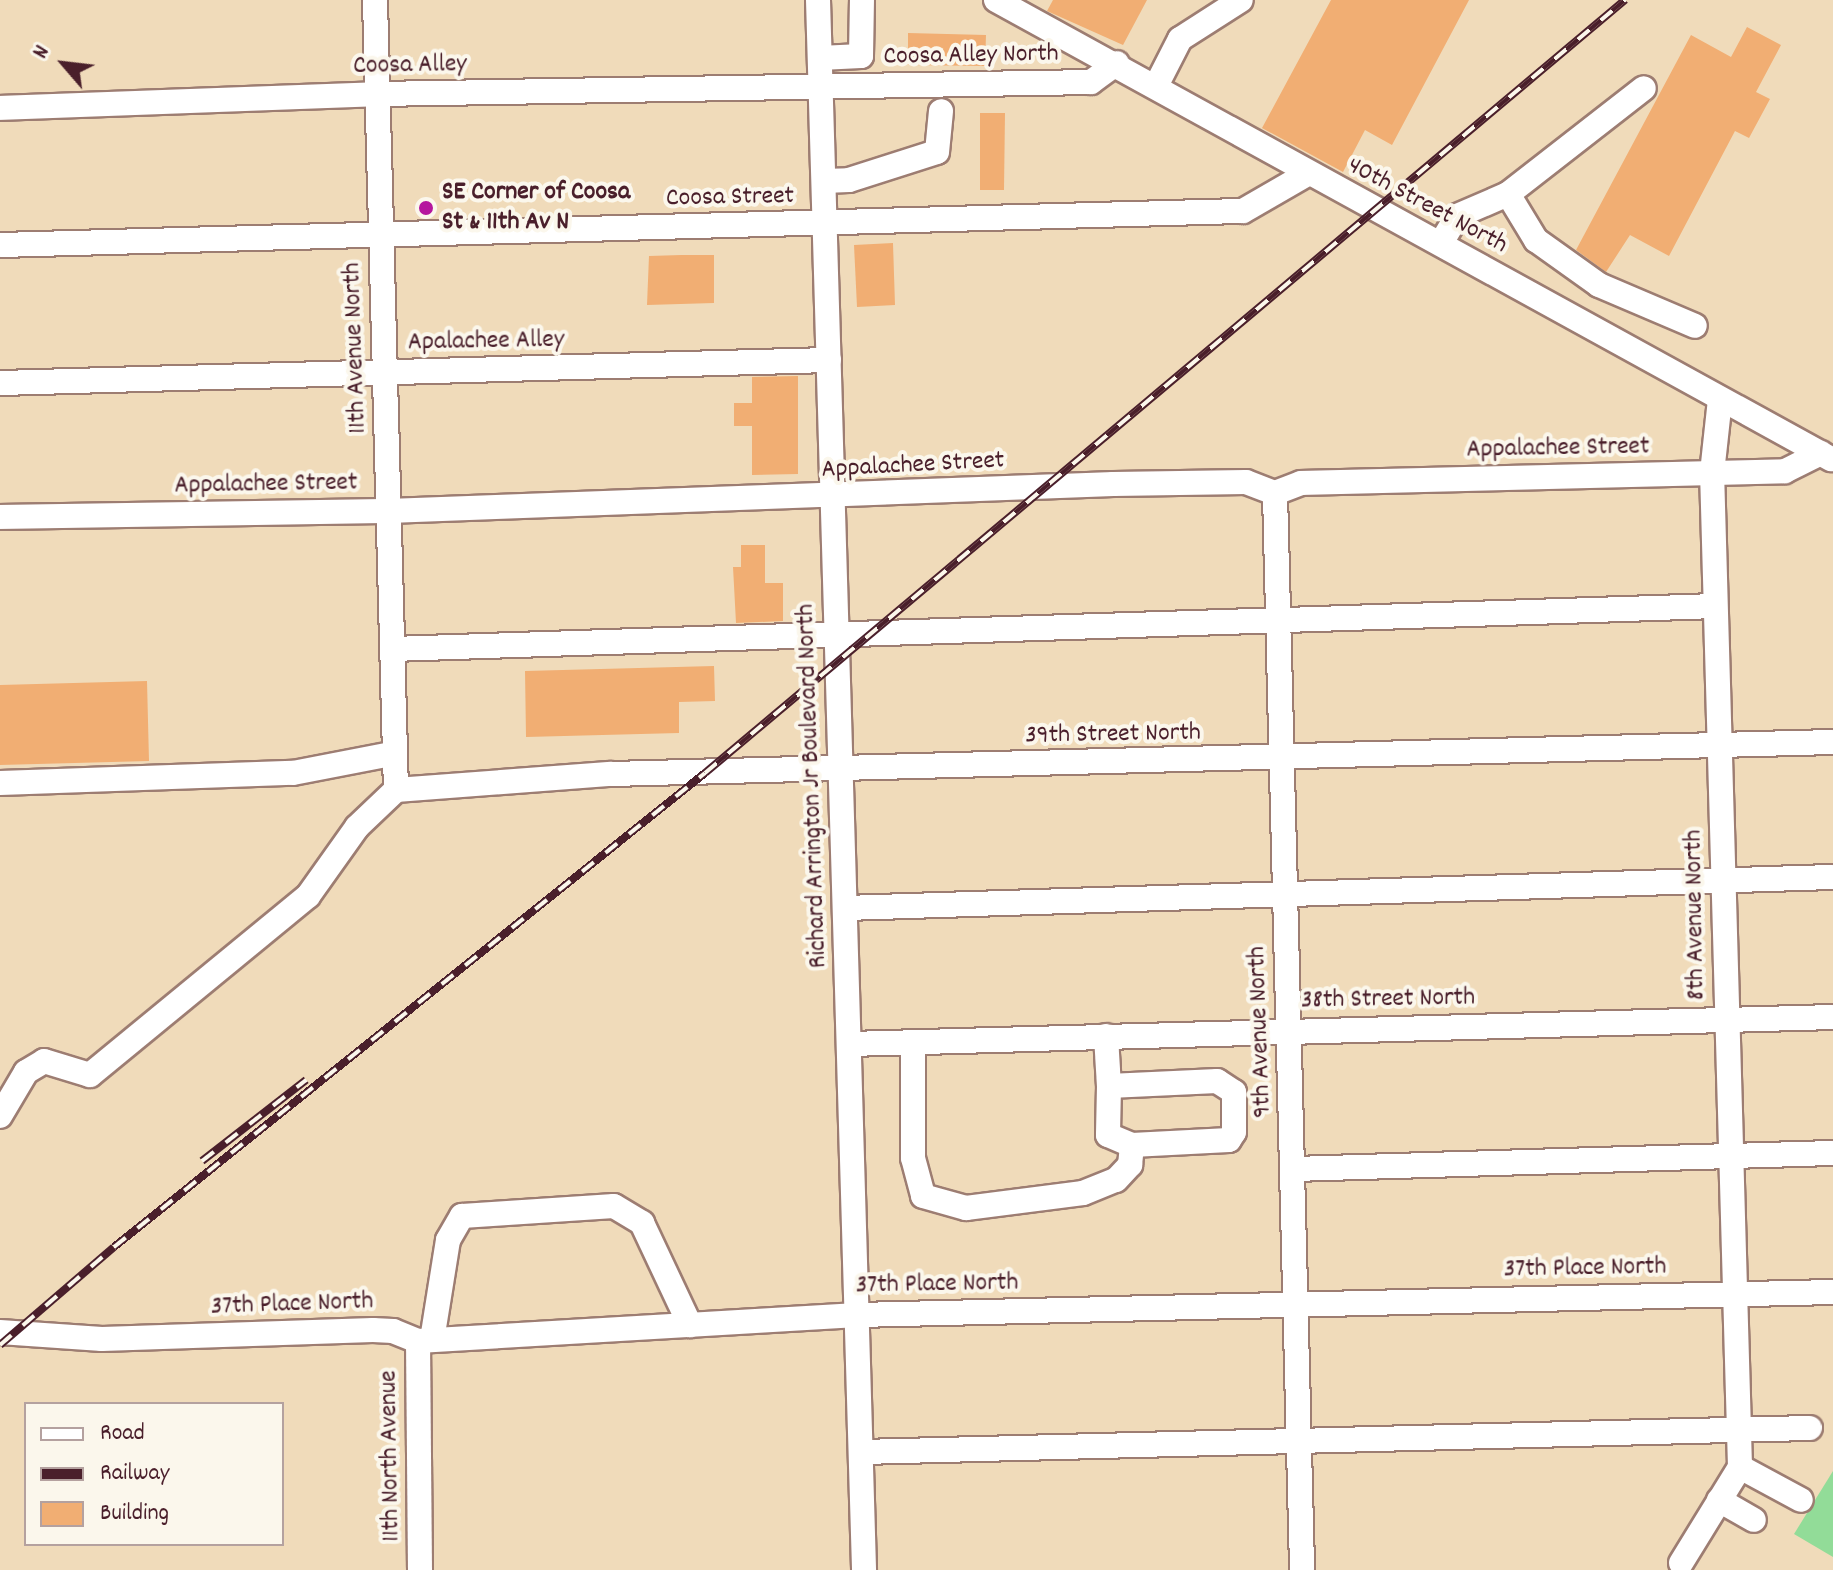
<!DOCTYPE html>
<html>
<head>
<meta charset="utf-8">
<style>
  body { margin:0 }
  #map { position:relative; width:1833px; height:1570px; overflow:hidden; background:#f0dbba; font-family:Dekko,sans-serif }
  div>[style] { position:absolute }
  .green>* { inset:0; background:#92dc98 }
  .building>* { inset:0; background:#f1ae73 }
  .roads { filter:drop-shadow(2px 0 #9d7d72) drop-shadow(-2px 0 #9d7d72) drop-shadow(0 2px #9d7d72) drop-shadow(0 -2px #9d7d72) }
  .minor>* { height:24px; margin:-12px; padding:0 12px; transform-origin:12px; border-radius:12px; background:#fff }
  .rail>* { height:8px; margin-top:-4px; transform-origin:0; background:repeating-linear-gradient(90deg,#fbf7ec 0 15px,#4a1f2b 0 30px); box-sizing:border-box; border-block:2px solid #4a1f2b }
  .dots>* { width:22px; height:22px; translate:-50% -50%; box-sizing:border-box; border:4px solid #fbf7ec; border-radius:50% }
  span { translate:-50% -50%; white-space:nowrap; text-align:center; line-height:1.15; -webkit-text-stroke:8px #fbf7ec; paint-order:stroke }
  .street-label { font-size:26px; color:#4a1f2b }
  .poi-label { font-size:26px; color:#4a1f2b; font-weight:700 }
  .left { translate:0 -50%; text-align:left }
  .legend { position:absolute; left:24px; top:1402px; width:260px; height:144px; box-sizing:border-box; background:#fbf7ec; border:2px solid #b4a19f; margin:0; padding:10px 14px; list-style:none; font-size:24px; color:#4a1f2b }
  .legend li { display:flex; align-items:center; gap:16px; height:40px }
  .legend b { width:40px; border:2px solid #b4a19f }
  .north { position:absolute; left:24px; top:24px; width:80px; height:80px; -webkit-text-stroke:6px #fbf7ec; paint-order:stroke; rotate:298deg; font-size:22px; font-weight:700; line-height:32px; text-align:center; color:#4a1f2b }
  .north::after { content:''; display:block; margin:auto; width:28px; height:36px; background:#4a1f2b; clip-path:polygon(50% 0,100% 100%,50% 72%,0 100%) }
</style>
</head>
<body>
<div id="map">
  <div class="green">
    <div style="clip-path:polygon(1833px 1471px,1833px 1557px,1794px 1534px)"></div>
  </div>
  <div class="building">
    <div style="clip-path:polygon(1053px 0,1147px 0,1123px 45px,1047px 11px)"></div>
    <div style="clip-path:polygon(1331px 0,1469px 0,1392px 145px,1365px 130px,1343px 172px,1262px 128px)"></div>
    <div style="clip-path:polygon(1747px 27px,1781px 45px,1756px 92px,1770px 99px,1749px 138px,1735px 131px,1669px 256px,1630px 235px,1606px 272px,1576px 250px,1691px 35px,1731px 57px)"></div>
    <div style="clip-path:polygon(908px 33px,986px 35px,985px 66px,908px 65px)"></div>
    <div style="clip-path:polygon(980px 113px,1005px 113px,1004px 190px,980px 190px)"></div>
    <div style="clip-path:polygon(893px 243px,895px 305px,857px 307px,854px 245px)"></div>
    <div style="clip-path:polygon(681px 255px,714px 255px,714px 303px,647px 305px,649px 256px)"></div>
    <div style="clip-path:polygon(798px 376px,798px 474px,752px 475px,752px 426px,734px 426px,734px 403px,752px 403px,752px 377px)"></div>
    <div style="clip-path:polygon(741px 545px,765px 545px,765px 583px,783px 583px,783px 621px,736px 623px,733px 567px,741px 567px)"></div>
    <div style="clip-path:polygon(714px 666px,715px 701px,679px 702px,679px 733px,526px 737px,525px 671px)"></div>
    <div style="clip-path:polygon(147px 681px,149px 761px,0 765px,0 685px)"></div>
  </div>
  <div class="roads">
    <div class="minor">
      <div style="left:375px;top:0;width:790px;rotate:88.48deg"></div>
      <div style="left:818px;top:0;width:1571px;rotate:88.32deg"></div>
      <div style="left:996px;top:0;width:953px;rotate:28.8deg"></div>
      <div style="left:820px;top:58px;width:41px;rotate:-2.8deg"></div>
      <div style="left:861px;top:56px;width:56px;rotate:-89deg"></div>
      <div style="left:1156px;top:86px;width:53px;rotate:-62.9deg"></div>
      <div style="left:1180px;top:39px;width:72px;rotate:-32.6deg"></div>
      <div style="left:0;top:108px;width:377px;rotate:-2.1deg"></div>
      <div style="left:377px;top:94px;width:714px;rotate:-0.96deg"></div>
      <div style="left:1091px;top:82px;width:32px;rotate:-36deg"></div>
      <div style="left:824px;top:181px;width:25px;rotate:-2deg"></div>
      <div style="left:849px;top:180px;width:92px;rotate:-17.7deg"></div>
      <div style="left:937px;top:152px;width:41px;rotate:-84.4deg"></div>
      <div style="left:1508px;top:194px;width:54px;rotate:58.7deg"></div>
      <div style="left:1536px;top:240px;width:77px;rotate:35.5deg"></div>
      <div style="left:1599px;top:285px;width:104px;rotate:23.1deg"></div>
      <div style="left:1441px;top:243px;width:31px;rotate:-59deg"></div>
      <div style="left:1457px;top:216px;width:56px;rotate:-23.3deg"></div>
      <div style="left:1508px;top:194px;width:172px;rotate:-37.9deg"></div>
      <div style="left:0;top:245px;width:1243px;rotate:-1.57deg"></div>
      <div style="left:1243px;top:211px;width:74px;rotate:-30deg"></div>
      <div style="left:0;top:383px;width:829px;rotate:-1.59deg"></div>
      <div style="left:1275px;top:493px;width:1077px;rotate:88.56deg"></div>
      <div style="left:0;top:517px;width:388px;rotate:-0.9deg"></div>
      <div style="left:388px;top:511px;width:726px;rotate:-2.13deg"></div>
      <div style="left:1113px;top:484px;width:133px;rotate:-0.9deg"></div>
      <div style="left:1246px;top:482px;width:31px;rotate:21deg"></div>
      <div style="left:1275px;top:493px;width:28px;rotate:-21deg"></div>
      <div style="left:1301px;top:483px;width:484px;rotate:-1.4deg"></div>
      <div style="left:1785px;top:471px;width:40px;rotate:-26.6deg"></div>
      <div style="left:392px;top:649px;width:1324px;rotate:-1.86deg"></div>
      <div style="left:0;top:783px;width:293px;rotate:-2deg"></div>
      <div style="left:293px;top:773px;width:100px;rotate:-11deg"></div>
      <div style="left:396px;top:790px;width:216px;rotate:-4.3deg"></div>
      <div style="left:611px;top:774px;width:1222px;rotate:-1.5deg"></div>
      <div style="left:845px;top:908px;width:988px;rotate:-1.8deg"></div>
      <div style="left:1106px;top:1036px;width:50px;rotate:86.6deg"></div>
      <div style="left:913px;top:1042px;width:116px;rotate:90deg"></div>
      <div style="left:913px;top:1158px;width:39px;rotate:75deg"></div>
      <div style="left:923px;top:1196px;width:45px;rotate:15.6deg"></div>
      <div style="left:966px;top:1208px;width:118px;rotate:-7.3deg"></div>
      <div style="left:1083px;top:1193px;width:35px;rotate:-22deg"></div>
      <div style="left:1116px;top:1180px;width:21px;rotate:-47deg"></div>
      <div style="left:1130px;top:1165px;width:20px;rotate:-84deg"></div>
      <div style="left:1132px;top:1145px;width:97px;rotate:-3deg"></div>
      <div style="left:1229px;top:1140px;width:9px;rotate:-58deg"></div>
      <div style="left:1234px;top:1132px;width:40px;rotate:-90deg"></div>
      <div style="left:1234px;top:1092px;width:20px;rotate:-147deg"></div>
      <div style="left:1217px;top:1081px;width:108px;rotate:177.3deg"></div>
      <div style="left:1109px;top:1086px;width:49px;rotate:91.2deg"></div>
      <div style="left:1108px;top:1135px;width:26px;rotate:23deg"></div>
      <div style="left:849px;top:1044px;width:984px;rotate:-1.57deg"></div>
      <div style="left:0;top:1116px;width:51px;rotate:-59.4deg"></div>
      <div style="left:26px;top:1072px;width:21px;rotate:-31deg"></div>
      <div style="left:44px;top:1061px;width:48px;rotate:16.9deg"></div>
      <div style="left:90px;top:1075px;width:282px;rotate:-39.4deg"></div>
      <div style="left:308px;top:896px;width:85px;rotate:-54.6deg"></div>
      <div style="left:357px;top:827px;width:54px;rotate:-43.5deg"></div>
      <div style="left:1293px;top:1169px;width:540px;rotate:-1.7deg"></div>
      <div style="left:0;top:1332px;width:102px;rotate:3.9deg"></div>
      <div style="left:102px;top:1339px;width:271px;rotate:-1.9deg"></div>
      <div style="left:373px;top:1330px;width:20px;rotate:3deg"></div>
      <div style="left:393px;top:1331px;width:27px;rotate:22deg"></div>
      <div style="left:418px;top:1341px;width:440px;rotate:-3.4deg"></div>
      <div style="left:857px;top:1315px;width:976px;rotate:-1.35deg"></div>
      <div style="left:432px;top:1340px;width:101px;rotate:-80.9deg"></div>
      <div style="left:448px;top:1240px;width:28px;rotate:-60deg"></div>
      <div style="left:462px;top:1216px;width:152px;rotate:-3.8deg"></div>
      <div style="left:614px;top:1206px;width:33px;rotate:31deg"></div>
      <div style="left:642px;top:1223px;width:113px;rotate:64.8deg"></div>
      <div style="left:418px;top:1341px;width:229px;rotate:89.5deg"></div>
      <div style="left:861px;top:1452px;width:949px;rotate:-1.45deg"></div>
      <div style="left:1740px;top:1467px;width:69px;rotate:28.4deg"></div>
      <div style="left:1719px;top:1500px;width:40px;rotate:29.7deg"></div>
      <div style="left:1681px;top:1563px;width:113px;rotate:-58.4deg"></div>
      <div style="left:1740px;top:1467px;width:994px;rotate:-91.61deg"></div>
      <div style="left:1712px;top:473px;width:74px;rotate:-83.8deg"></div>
    </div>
  </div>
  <div class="rail">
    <div style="left:202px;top:1161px;width:132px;rotate:-37.9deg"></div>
    <div style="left:0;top:1345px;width:150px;rotate:-40.7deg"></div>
    <div style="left:114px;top:1247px;width:758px;rotate:-38.73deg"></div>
    <div style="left:705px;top:773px;width:1202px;rotate:-40.04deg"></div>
  </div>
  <div class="dots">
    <div style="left:426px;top:208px;background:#b5179e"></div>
  </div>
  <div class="street-label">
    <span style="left:971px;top:56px;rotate:-1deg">Coosa Alley North</span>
    <span style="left:410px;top:66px;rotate:-1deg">Coosa Alley</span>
    <span style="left:730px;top:198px;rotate:-1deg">Coosa Street</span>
    <span style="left:1427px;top:206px;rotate:28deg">40th Street North</span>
    <span style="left:486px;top:342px;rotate:-1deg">Apalachee Alley</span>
    <span style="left:356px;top:348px;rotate:-92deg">11th Avenue North</span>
    <span style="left:1558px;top:449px;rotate:-1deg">Appalachee Street</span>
    <span style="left:913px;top:466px;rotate:-3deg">Appalachee Street</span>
    <span style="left:266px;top:485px;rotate:-1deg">Appalachee Street</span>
    <span style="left:1113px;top:735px;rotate:-1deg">39th Street North</span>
    <span style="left:813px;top:786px;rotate:-92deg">Richard Arrington Jr Boulevard North</span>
    <span style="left:1696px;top:915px;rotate:-91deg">8th Avenue North</span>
    <span style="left:1388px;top:1000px;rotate:-1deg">38th Street North</span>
    <span style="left:1261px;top:1032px;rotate:-92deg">9th Avenue North</span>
    <span style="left:1585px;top:1269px;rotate:-1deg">37th Place North</span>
    <span style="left:937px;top:1285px;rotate:-1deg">37th Place North</span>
    <span style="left:292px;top:1305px;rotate:-2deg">37th Place North</span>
    <span style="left:391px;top:1456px;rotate:-91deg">11th North Avenue</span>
  </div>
  <div class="poi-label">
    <span class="left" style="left:442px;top:208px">SE Corner of Coosa<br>St &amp; 11th Av N</span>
  </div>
  <ul class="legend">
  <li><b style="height:10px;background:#fff"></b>Road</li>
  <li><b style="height:10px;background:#4a1f2b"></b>Railway</li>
  <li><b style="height:22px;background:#f1ae73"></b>Building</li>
  </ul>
  <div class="north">N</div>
</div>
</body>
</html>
